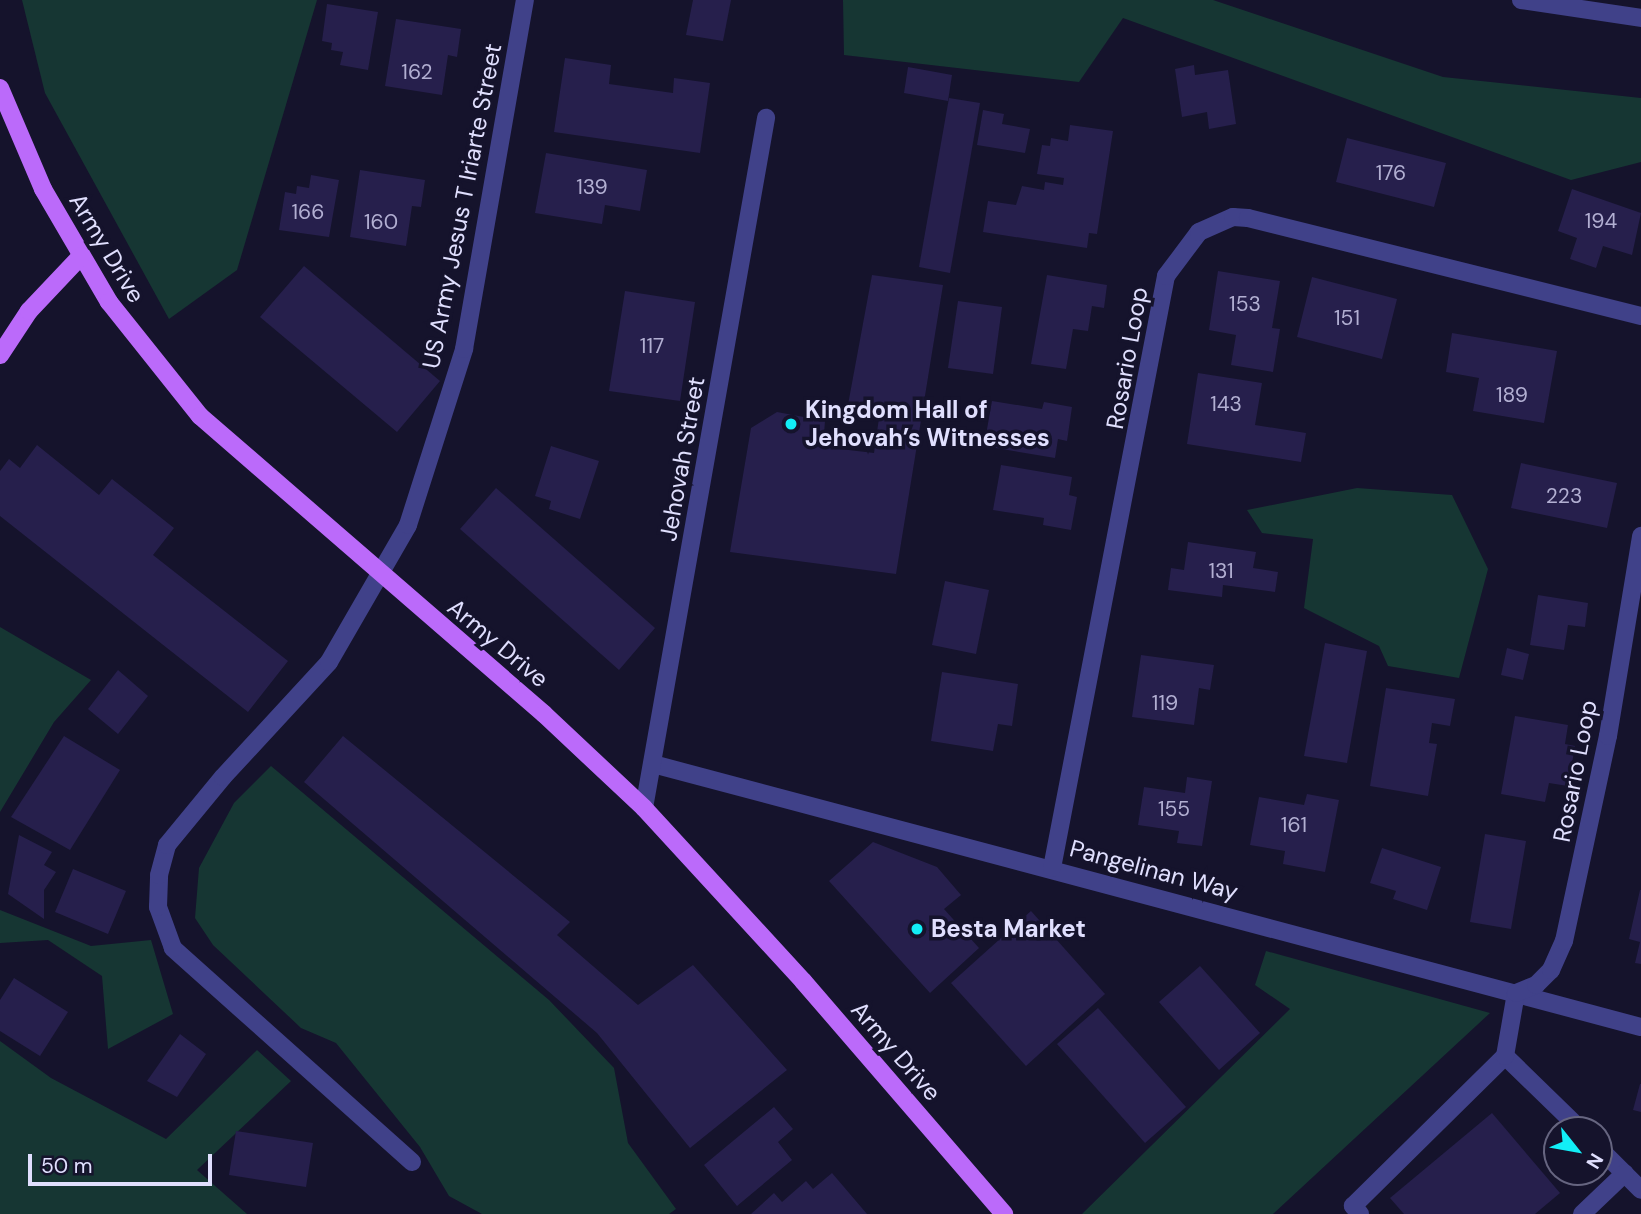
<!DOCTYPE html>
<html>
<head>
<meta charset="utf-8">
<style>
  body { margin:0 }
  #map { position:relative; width:1641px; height:1214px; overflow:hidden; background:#15132c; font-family:"DM Sans",sans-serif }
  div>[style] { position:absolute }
  .green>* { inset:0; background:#163633 }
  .building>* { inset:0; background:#261f4c }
  .minor>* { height:18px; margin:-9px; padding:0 9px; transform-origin:9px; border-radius:9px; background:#404189 }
  .major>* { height:18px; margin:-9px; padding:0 9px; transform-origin:9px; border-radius:9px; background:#bb6afa }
  .dots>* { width:19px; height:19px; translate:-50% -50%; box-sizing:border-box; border:4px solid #15132c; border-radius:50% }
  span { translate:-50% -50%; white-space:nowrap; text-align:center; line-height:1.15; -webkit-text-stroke:7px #15132c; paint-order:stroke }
  .number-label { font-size:21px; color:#b2afd2 }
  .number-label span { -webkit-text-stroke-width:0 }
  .street-label { font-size:24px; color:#e0dffe }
  .poi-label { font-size:24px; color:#e0dffe; font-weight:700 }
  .left { translate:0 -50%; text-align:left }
  .north { position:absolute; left:1543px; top:1116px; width:70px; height:70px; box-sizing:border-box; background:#15132c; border:2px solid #666580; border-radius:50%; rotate:121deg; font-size:19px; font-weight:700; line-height:28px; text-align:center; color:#e0dffe }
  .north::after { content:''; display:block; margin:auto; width:24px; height:32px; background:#12eef7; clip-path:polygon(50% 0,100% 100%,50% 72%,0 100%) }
  .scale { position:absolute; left:28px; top:1154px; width:184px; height:32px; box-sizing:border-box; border:4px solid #e0dffe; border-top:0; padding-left:9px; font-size:21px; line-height:24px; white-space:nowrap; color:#e0dffe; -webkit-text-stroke:5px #15132c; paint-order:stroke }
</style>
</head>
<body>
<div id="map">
  <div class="green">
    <div style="clip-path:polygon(22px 0,317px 0,237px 270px,169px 319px,45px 93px)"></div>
    <div style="clip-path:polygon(843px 0,1213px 0,1443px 77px,1641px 98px,1641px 162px,1571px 180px,1123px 18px,1079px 82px,844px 55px)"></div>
    <div style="clip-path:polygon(1357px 488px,1452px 495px,1488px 569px,1459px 678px,1388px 666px,1379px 646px,1304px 608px,1313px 539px,1262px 533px,1247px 510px)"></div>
    <div style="clip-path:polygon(0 627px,91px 680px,54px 722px,0 812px,0 822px)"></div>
    <div style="clip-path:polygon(271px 766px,549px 1000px,614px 1068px,628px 1143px,676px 1209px,669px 1214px,482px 1214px,449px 1196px,420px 1147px,336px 1043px,301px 1028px,213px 945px,195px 918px,199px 868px,234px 803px)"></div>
    <div style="clip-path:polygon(0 910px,91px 946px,151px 940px,173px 1014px,108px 1049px,102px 976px,48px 940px,0 943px)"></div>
    <div style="clip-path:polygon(1266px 951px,1490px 1013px,1273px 1214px,1082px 1214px,1290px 1009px,1255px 985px)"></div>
    <div style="clip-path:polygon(0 1041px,51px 1078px,166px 1139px,257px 1050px,291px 1081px,197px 1170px,247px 1214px,0 1214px)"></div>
  </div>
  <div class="building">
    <div style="clip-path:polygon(693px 0,731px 0,723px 41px,686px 35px)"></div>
    <div style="clip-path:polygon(327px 4px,378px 12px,368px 70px,340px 65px,343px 52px,331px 50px,332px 43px,322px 41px)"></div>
    <div style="clip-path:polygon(396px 19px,461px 29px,457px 57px,448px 55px,442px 95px,385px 86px)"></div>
    <div style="clip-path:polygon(565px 58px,611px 65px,609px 84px,673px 93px,674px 78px,710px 83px,700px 153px,554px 132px)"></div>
    <div style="clip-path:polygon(1194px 65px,1195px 75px,1228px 70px,1236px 124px,1209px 129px,1207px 112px,1182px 117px,1175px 69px)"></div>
    <div style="clip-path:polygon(908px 67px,952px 75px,948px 101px,904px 93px)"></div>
    <div style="clip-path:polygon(949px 98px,980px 103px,950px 273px,919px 267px)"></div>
    <div style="clip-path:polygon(983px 110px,1004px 114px,1002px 124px,1030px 129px,1025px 153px,977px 145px)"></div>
    <div style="clip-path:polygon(1070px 125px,1113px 131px,1097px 234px,1089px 233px,1087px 248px,983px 232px,988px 201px,1016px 205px,1022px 186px,1044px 190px,1045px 182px,1063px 185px,1064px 178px,1037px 174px,1042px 145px,1050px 146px,1051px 138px,1068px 141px)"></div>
    <div style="clip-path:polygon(1347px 138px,1446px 163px,1434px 207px,1336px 182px)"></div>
    <div style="clip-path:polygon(546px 153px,647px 170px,640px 211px,605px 205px,602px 224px,535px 213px)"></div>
    <div style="clip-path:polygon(360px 170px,425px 180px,421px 207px,412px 206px,406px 246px,350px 237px)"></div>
    <div style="clip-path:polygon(311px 175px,339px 180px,329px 237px,279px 230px,285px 192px,296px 194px,297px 186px,309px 188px)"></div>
    <div style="clip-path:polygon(1572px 189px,1641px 213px,1632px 255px,1603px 246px,1596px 268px,1570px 259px,1577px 238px,1558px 231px)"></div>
    <div style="clip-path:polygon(304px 266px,440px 381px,397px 432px,260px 317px)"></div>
    <div style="clip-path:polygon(1218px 271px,1280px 281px,1272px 328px,1280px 329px,1273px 372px,1231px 365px,1236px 335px,1209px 330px)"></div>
    <div style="clip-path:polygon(872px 275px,943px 285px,896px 574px,730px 552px,751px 428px,777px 412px,825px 421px,823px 447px,874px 453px,879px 418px,847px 410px)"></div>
    <div style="clip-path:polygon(1047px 275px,1107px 285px,1104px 308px,1092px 306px,1088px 331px,1073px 329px,1066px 369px,1031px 364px)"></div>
    <div style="clip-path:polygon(1312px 277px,1397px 299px,1382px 359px,1297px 337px)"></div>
    <div style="clip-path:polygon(625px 291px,695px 302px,680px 401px,609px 391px)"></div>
    <div style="clip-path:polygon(958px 301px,1002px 307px,993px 374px,948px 368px)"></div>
    <div style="clip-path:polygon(1452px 333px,1557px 351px,1544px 423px,1473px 411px,1479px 378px,1446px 372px)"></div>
    <div style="clip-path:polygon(1198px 373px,1262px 383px,1255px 425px,1306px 433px,1301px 462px,1187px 444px)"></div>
    <div style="clip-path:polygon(992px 401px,1042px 409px,1044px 402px,1072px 407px,1067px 441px,1058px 439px,1055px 458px,984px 446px)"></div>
    <div style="clip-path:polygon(37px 445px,99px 495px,112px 479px,174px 528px,153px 555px,288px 661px,248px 712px,0 516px,0 471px,9px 459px,20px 468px)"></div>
    <div style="clip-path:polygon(551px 446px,599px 461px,580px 519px,549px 509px,551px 501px,535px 496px)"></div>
    <div style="clip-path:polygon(1521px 463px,1617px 483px,1607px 528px,1511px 508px)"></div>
    <div style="clip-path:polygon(1001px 465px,1072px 477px,1069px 495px,1077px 497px,1071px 530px,1043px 525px,1044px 518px,993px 510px)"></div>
    <div style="clip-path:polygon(496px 488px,655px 628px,619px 670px,460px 529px)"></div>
    <div style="clip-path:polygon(1188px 542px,1256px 552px,1253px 568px,1278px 572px,1275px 592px,1223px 585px,1222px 597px,1168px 590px,1171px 568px,1184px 570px)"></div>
    <div style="clip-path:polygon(945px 581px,989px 590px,976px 654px,932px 645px)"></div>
    <div style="clip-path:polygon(1538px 595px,1588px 603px,1585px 627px,1568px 625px,1564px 650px,1530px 645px)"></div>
    <div style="clip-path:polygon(1325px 643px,1367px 651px,1347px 763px,1304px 756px)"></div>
    <div style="clip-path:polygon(1507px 648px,1529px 654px,1523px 680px,1501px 675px)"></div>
    <div style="clip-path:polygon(1141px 655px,1214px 665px,1210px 690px,1199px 688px,1194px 725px,1132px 717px)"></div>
    <div style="clip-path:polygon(118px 670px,148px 696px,118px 734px,88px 709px)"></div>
    <div style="clip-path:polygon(942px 672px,1018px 684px,1012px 726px,998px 724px,993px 751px,931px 741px)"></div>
    <div style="clip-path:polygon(1386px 688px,1455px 699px,1450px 726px,1432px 723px,1429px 743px,1437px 744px,1428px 796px,1370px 786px)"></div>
    <div style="clip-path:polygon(1515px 716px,1568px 725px,1565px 744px,1575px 746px,1568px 786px,1549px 783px,1545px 802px,1501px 794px)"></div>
    <div style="clip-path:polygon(64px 736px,120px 770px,70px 850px,11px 817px)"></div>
    <div style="clip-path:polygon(343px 736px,570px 922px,557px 935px,638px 1005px,693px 965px,787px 1070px,690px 1148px,597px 1033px,304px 782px)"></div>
    <div style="clip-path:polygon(1187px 777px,1212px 781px,1202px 846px,1177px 843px,1179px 831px,1138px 825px,1144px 787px,1185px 793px)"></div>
    <div style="clip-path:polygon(1307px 794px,1339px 800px,1325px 872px,1283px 864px,1285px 851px,1250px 845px,1259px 797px,1304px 805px)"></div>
    <div style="clip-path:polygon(1485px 834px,1526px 841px,1511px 929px,1470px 922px)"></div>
    <div style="clip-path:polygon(19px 835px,52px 852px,44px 865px,56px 872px,44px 890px,44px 919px,8px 894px)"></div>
    <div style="clip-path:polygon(873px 842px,937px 867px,961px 895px,944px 909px,979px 948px,930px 993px,829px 881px)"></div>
    <div style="clip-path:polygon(1382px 848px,1441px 867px,1427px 910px,1393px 899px,1396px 891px,1370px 883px)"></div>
    <div style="clip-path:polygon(73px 869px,126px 891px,108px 934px,55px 912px)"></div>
    <div style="clip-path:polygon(1640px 890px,1641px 890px,1641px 964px,1635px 963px,1640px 942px,1629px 939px)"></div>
    <div style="clip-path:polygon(1031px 911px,1105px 994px,1026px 1066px,951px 983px)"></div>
    <div style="clip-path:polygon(1200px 966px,1260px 1033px,1219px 1070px,1159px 1002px)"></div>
    <div style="clip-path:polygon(14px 978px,68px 1012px,40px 1056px,0 1031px,0 1000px)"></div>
    <div style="clip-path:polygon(1098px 1008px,1186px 1107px,1145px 1143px,1057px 1044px)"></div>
    <div style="clip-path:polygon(180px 1034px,206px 1054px,177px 1097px,147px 1081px)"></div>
    <div style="clip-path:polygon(1640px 1084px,1641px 1084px,1641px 1112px,1633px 1110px)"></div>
    <div style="clip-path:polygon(774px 1107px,793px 1129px,778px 1142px,792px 1160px,737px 1206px,704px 1165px)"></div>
    <div style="clip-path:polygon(1492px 1113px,1560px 1193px,1535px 1214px,1404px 1214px,1390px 1198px)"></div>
    <div style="clip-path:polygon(236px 1131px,313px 1143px,306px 1187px,229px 1175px)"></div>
    <div style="clip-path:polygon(832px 1173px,867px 1214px,751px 1214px,774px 1193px,782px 1202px,806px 1181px,813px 1189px)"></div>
  </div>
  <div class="minor">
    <div style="left:1521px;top:0;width:121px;rotate:8.5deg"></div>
    <div style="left:653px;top:764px;width:1022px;rotate:14.91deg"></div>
    <div style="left:644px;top:808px;width:701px;rotate:-79.97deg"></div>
    <div style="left:1052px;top:868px;width:603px;rotate:-79.1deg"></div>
    <div style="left:1166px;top:276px;width:55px;rotate:-53.1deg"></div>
    <div style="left:1199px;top:232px;width:37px;rotate:-24deg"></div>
    <div style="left:1233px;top:217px;width:15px;rotate:4deg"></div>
    <div style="left:1248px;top:218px;width:405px;rotate:14deg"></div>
    <div style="left:1505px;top:1056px;width:106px;rotate:44.2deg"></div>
    <div style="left:1599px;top:1148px;width:59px;rotate:45deg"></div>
    <div style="left:412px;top:1162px;width:321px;rotate:-138.2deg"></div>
    <div style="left:173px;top:948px;width:44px;rotate:-110.1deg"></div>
    <div style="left:158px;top:907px;width:32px;rotate:-88deg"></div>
    <div style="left:159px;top:875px;width:31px;rotate:-75deg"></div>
    <div style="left:167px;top:845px;width:88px;rotate:-50.5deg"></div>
    <div style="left:223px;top:777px;width:156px;rotate:-47.3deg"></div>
    <div style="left:329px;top:662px;width:158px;rotate:-60deg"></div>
    <div style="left:408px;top:525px;width:185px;rotate:-72.3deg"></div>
    <div style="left:464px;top:349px;width:354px;rotate:-80.1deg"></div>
    <div style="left:1360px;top:1214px;width:11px;rotate:-131deg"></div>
    <div style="left:1353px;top:1206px;width:214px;rotate:-44.6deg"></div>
    <div style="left:1505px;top:1056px;width:64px;rotate:-80.1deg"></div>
    <div style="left:1516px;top:993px;width:22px;rotate:-22deg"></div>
    <div style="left:1536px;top:985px;width:21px;rotate:-45deg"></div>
    <div style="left:1551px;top:970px;width:32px;rotate:-66deg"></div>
    <div style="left:1564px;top:941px;width:210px;rotate:-77.9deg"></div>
    <div style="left:1608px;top:736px;width:203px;rotate:-80.6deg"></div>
    <div style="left:1582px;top:1214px;width:59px;rotate:-43.6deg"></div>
  </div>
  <div class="major">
    <div style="left:0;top:88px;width:110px;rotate:66.9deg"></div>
    <div style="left:43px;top:189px;width:131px;rotate:59.7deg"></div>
    <div style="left:109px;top:302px;width:146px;rotate:51.4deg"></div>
    <div style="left:200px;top:416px;width:455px;rotate:40.9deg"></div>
    <div style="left:544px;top:714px;width:137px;rotate:43.2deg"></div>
    <div style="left:644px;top:808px;width:235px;rotate:47.4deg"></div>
    <div style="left:803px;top:981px;width:308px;rotate:49.2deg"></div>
    <div style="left:0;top:355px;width:53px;rotate:-56.6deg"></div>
    <div style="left:29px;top:311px;width:76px;rotate:-46.6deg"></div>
  </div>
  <div class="dots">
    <div style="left:791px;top:424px;background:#12eef7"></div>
    <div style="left:917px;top:929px;background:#12eef7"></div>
  </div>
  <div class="number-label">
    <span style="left:417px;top:72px">162</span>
    <span style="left:1391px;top:173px">176</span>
    <span style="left:592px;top:187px">139</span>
    <span style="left:308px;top:212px">166</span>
    <span style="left:1601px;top:221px">194</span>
    <span style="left:381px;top:222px">160</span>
    <span style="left:1245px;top:304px">153</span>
    <span style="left:1347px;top:318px">151</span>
    <span style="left:652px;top:346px">117</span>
    <span style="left:1512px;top:395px">189</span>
    <span style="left:1226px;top:404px">143</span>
    <span style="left:1564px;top:496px">223</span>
    <span style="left:1221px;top:571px">131</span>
    <span style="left:1165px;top:703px">119</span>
    <span style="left:1174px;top:809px">155</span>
    <span style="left:1294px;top:825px">161</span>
  </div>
  <div class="street-label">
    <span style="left:462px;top:206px;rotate:-79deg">US Army Jesus T Iriarte Street</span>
    <span style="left:107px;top:248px;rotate:59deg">Army Drive</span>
    <span style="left:1127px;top:358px;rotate:-80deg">Rosario Loop</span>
    <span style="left:682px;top:459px;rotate:-80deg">Jehovah Street</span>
    <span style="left:498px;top:643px;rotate:40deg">Army Drive</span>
    <span style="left:1575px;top:771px;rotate:-79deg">Rosario Loop</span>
    <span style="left:1154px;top:870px;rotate:15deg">Pangelinan Way</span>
    <span style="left:896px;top:1051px;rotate:49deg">Army Drive</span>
  </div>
  <div class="poi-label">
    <span class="left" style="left:805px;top:424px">Kingdom Hall of<br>Jehovah’s Witnesses</span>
    <span class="left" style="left:931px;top:929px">Besta Market</span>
  </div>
  <div class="north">N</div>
  <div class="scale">50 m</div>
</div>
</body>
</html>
